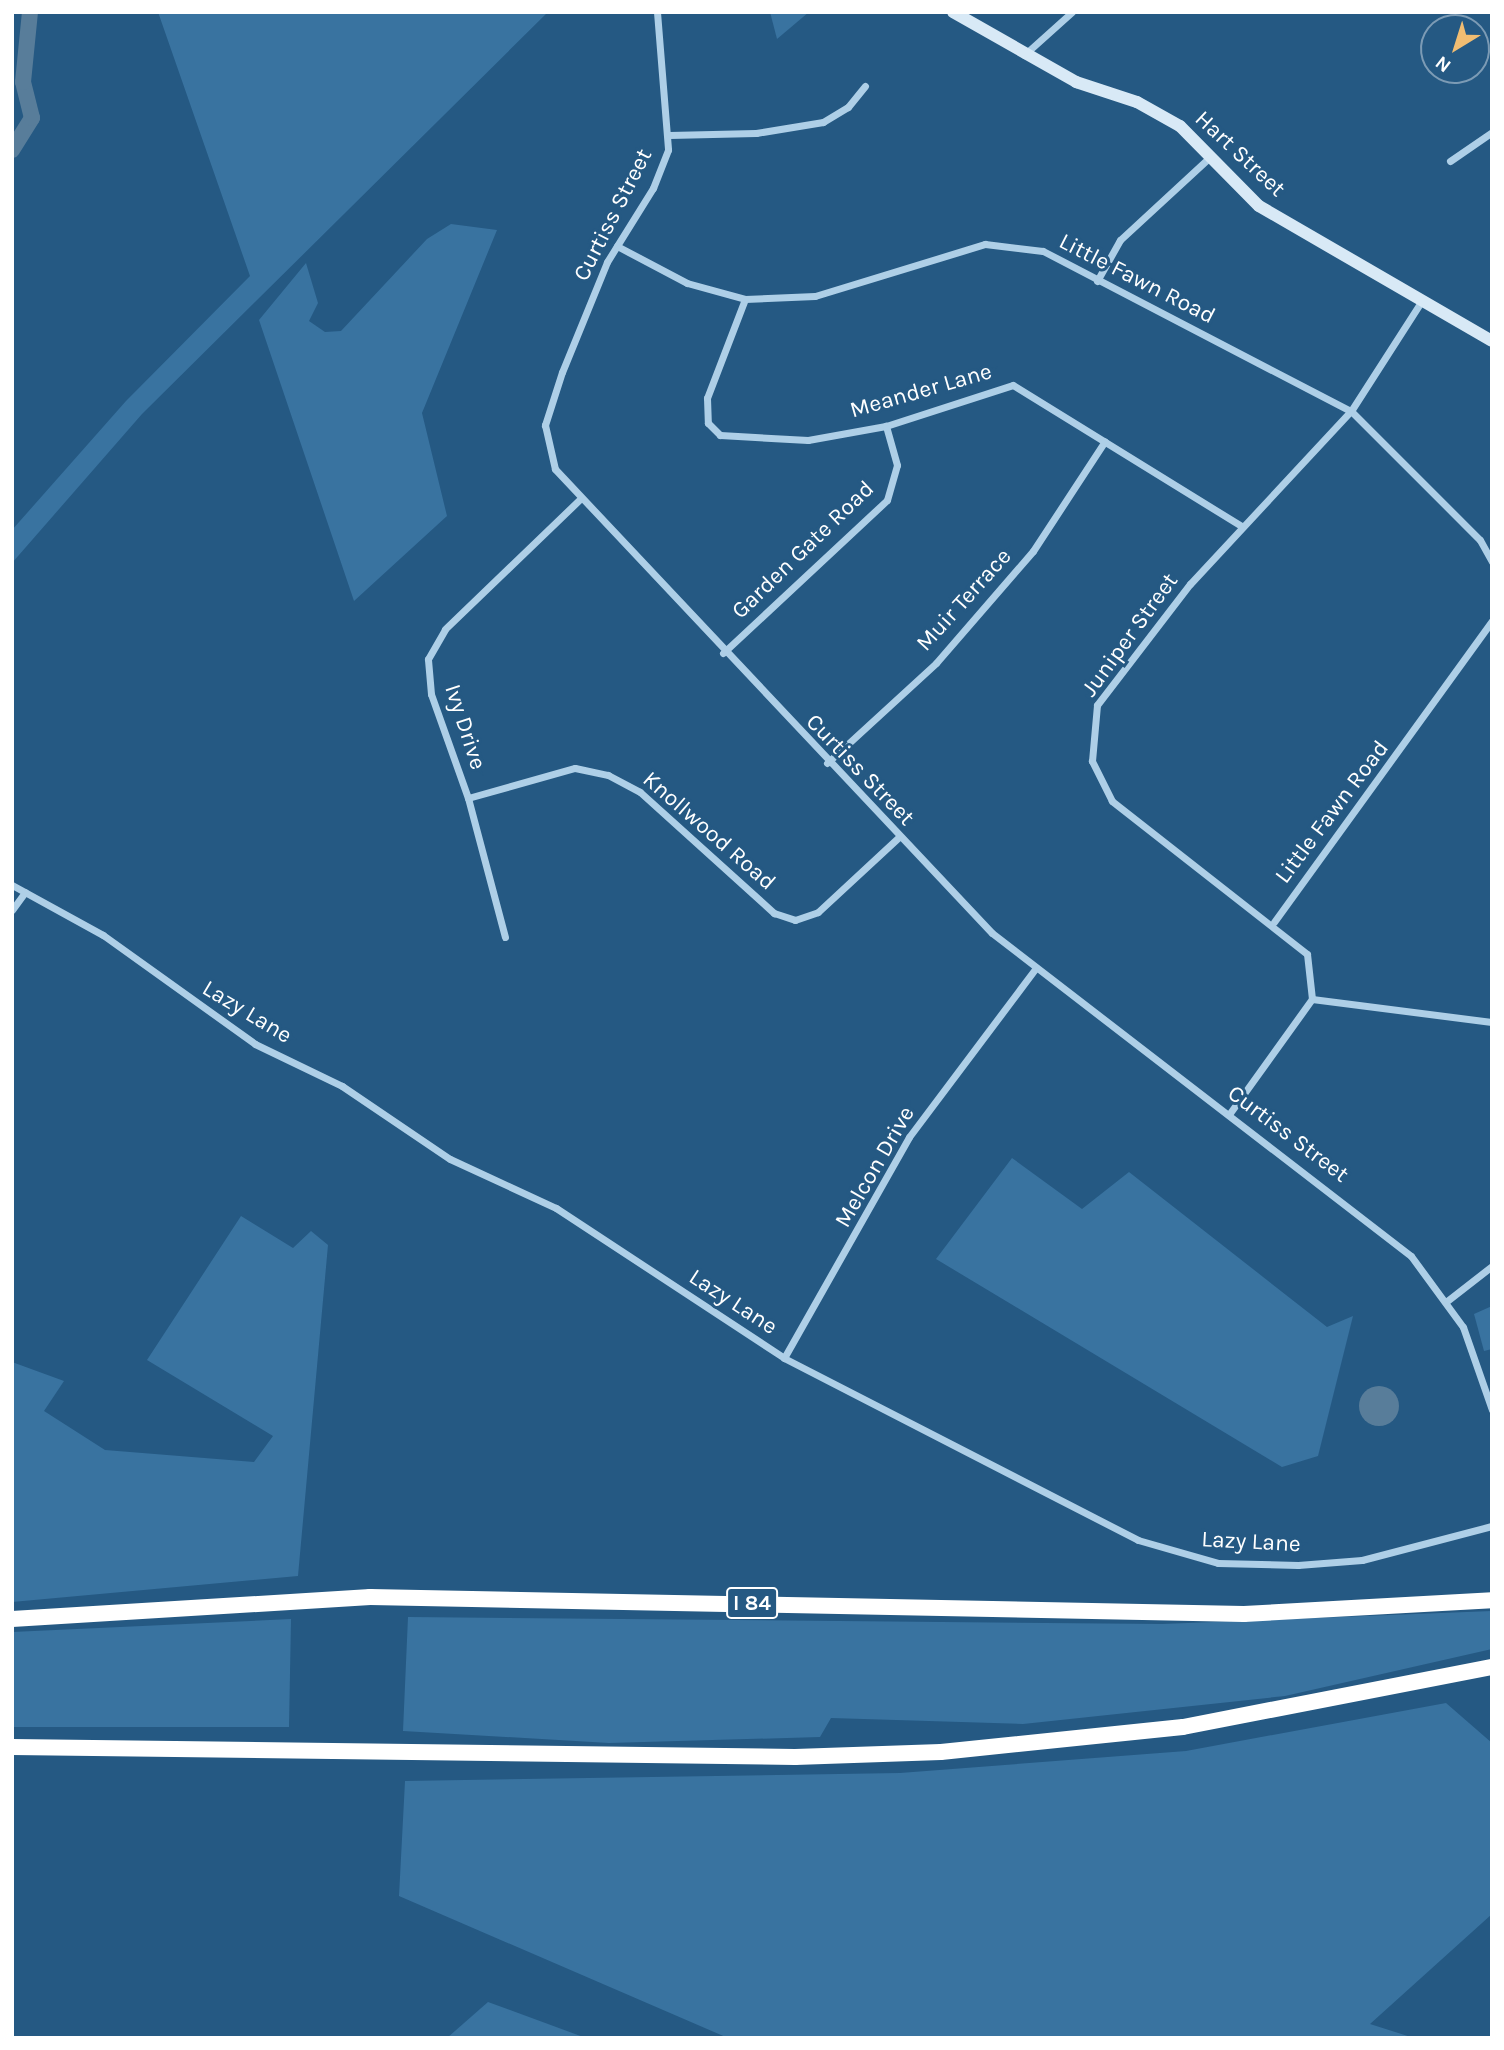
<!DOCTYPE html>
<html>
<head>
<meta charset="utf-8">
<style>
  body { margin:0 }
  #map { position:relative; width:1504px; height:2050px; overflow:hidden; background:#255983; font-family:Karla,sans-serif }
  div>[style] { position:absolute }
  .green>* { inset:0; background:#3973a0 }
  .water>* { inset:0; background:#587d9a }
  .round { border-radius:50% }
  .river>* { height:16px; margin:-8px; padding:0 8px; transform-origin:8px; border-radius:8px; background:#587d9a }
  .street>* { height:7px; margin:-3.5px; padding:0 3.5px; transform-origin:3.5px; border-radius:3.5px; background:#aecfe7 }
  .secondary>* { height:12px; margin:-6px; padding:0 6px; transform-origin:6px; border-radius:6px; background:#d8e9f6 }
  .highway>* { height:16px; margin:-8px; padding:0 8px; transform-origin:8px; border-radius:8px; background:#fff }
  span { translate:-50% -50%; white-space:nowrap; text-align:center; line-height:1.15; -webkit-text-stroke:6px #255983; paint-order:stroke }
  .shield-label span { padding:2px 5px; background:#255983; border:2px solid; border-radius:5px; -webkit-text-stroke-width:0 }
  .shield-label { font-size:21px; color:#fff; font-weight:700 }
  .street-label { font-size:23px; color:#fff }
  .frame { position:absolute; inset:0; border:14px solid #fff; pointer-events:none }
  .north { position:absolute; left:1420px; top:14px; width:70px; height:70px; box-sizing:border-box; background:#255983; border:2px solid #7c9bb5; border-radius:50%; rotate:218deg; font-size:19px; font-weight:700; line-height:28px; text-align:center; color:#fff }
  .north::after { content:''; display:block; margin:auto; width:24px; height:32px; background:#f1bd72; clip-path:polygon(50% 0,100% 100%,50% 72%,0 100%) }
</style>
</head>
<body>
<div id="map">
  <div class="green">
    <div style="clip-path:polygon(158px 12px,548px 12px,142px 414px,12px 563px,12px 530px,126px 401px,250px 276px)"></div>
    <div style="clip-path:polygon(770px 12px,809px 12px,777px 39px)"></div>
    <div style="clip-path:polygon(451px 224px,497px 230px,422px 413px,447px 516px,354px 601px,259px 320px,306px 263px,318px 303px,309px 321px,325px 332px,341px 331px,427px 239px)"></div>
    <div style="clip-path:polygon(1012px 1158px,1082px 1209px,1129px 1172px,1327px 1327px,1353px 1316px,1318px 1456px,1282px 1467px,936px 1259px)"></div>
    <div style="clip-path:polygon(241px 1216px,293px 1248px,311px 1231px,328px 1245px,298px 1576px,12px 1602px,12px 1362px,64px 1381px,44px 1411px,105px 1450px,254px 1462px,273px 1436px,147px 1360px)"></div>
    <div style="clip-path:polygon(1492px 1306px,1492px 1349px,1484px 1351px,1474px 1314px)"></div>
    <div style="clip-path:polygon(1492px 1611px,1492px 1649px,1285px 1696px,1023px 1724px,831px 1718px,820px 1737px,609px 1743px,403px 1731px,408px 1617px,1162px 1624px)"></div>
    <div style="clip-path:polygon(291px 1619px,289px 1727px,12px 1727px,12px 1632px)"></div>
    <div style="clip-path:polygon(1446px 1703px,1492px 1743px,1492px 1914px,1370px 2024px,1414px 2038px,728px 2038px,399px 1896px,405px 1781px,900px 1773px,1186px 1751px)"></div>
    <div style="clip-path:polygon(488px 2002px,586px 2038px,447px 2038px)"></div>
  </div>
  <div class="water">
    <div class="round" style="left:1359px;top:1386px;width:40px;height:40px"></div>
  </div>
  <div class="river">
    <div style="left:12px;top:150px;width:38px;rotate:-58deg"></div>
    <div style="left:32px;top:118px;width:37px;rotate:-104deg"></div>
    <div style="left:23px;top:82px;width:70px;rotate:-84.3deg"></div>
  </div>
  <div class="street">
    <div style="left:657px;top:12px;width:138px;rotate:85.4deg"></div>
    <div style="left:668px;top:150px;width:41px;rotate:111.5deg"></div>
    <div style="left:653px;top:188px;width:87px;rotate:121.9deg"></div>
    <div style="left:607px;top:262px;width:119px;rotate:112.2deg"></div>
    <div style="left:562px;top:372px;width:56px;rotate:107.8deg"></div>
    <div style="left:545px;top:425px;width:45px;rotate:77.2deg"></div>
    <div style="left:555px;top:469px;width:637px;rotate:46.72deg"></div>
    <div style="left:992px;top:933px;width:529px;rotate:37.63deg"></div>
    <div style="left:1411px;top:1256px;width:88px;rotate:53.8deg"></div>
    <div style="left:1463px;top:1327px;width:88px;rotate:70.7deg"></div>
    <div style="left:1024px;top:55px;width:64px;rotate:-41.9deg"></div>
    <div style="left:669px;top:135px;width:87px;rotate:-1.3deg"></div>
    <div style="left:756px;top:133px;width:68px;rotate:-9.3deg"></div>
    <div style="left:823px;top:122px;width:29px;rotate:-31deg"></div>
    <div style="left:848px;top:107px;width:27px;rotate:-51deg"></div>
    <div style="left:1450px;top:161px;width:51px;rotate:-34.6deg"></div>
    <div style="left:617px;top:246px;width:79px;rotate:27.9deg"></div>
    <div style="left:687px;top:283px;width:60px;rotate:15.4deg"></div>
    <div style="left:745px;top:299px;width:70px;rotate:-2.5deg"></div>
    <div style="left:815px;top:296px;width:178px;rotate:-17deg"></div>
    <div style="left:985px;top:244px;width:58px;rotate:6.9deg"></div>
    <div style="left:1043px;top:251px;width:347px;rotate:27.5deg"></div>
    <div style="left:1351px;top:411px;width:182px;rotate:45deg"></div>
    <div style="left:1480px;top:540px;width:25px;rotate:61deg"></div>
    <div style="left:1097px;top:281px;width:47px;rotate:-60.7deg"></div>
    <div style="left:1120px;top:240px;width:124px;rotate:-42.7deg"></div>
    <div style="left:745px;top:299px;width:106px;rotate:111deg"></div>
    <div style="left:707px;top:398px;width:25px;rotate:88deg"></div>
    <div style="left:708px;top:423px;width:17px;rotate:45deg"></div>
    <div style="left:720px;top:435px;width:88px;rotate:3.3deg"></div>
    <div style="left:808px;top:440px;width:79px;rotate:-10.2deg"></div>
    <div style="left:886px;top:426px;width:133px;rotate:-17.9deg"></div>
    <div style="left:1013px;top:385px;width:268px;rotate:31.7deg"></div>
    <div style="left:723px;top:653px;width:224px;rotate:-43deg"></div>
    <div style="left:887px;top:500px;width:36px;rotate:-74deg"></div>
    <div style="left:897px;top:465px;width:41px;rotate:-105.8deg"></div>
    <div style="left:827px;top:763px;width:148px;rotate:-42.5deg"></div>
    <div style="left:936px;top:663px;width:148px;rotate:-49.1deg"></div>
    <div style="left:1033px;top:551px;width:131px;rotate:-56.8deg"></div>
    <div style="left:468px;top:798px;width:111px;rotate:-15.7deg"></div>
    <div style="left:575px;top:768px;width:34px;rotate:12deg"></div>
    <div style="left:608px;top:775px;width:36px;rotate:28deg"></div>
    <div style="left:640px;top:792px;width:181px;rotate:42.1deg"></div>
    <div style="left:774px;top:913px;width:22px;rotate:18deg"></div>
    <div style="left:795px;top:920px;width:24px;rotate:-19deg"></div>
    <div style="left:818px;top:912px;width:109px;rotate:-42.8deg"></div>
    <div style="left:12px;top:885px;width:104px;rotate:28.8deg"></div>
    <div style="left:103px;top:935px;width:187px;rotate:35.6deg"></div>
    <div style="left:255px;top:1044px;width:97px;rotate:25.8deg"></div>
    <div style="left:342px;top:1086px;width:130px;rotate:34.1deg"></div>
    <div style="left:450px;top:1159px;width:117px;rotate:24.8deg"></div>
    <div style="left:556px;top:1208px;width:273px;rotate:33.3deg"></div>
    <div style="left:784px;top:1358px;width:398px;rotate:27.2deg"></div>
    <div style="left:1138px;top:1540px;width:83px;rotate:16deg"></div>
    <div style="left:1218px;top:1563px;width:80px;rotate:1.4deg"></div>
    <div style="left:1298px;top:1565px;width:64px;rotate:-4.5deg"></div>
    <div style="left:1362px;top:1560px;width:134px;rotate:-14.7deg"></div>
    <div style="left:12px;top:910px;width:22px;rotate:-54deg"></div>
    <div style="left:1274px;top:922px;width:372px;rotate:-54.1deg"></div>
    <div style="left:505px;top:937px;width:144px;rotate:-104.9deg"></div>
    <div style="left:468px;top:798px;width:110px;rotate:-109.6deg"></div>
    <div style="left:431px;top:694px;width:35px;rotate:-95deg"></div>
    <div style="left:428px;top:659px;width:34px;rotate:-60deg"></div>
    <div style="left:445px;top:629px;width:186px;rotate:-43.9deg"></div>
    <div style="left:1312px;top:999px;width:181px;rotate:7.3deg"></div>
    <div style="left:1230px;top:1113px;width:140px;rotate:-54.3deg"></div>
    <div style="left:1312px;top:999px;width:45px;rotate:-96.3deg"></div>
    <div style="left:1307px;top:954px;width:248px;rotate:-141.9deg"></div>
    <div style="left:1112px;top:801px;width:45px;rotate:-116.6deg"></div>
    <div style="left:1092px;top:761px;width:56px;rotate:-84.9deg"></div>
    <div style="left:1097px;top:705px;width:153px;rotate:-52.5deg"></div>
    <div style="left:1190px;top:584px;width:236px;rotate:-47.1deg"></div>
    <div style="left:1351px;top:411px;width:130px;rotate:-57.3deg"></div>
    <div style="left:1447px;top:1301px;width:57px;rotate:-37.9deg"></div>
    <div style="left:784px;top:1358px;width:254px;rotate:-60.5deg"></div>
    <div style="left:909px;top:1137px;width:211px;rotate:-53.1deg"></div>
  </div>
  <div class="secondary">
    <div style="left:953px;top:12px;width:142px;rotate:29.6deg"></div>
    <div style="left:1076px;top:82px;width:64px;rotate:18.2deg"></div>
    <div style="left:1137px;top:102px;width:49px;rotate:29.2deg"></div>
    <div style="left:1180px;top:126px;width:112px;rotate:45.4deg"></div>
    <div style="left:1259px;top:206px;width:269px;rotate:30.1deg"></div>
  </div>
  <div class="highway">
    <div style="left:12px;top:1619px;width:359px;rotate:-3.5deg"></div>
    <div style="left:370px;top:1597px;width:874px;rotate:1.11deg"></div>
    <div style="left:1244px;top:1614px;width:248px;rotate:-3.2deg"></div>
    <div style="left:12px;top:1747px;width:783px;rotate:0.73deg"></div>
    <div style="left:795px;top:1757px;width:146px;rotate:-2deg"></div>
    <div style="left:941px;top:1752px;width:243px;rotate:-5.9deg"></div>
    <div style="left:1183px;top:1727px;width:315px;rotate:-11deg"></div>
  </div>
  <div class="shield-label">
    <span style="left:752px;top:1603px">I 84</span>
  </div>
  <div class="street-label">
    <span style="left:1240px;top:154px;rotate:43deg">Hart Street</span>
    <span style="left:613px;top:215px;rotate:-63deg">Curtiss Street</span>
    <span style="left:1137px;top:279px;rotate:27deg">Little Fawn Road</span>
    <span style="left:921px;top:391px;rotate:-16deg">Meander Lane</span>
    <span style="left:803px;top:550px;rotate:-44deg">Garden Gate Road</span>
    <span style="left:964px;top:600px;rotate:-48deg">Muir Terrace</span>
    <span style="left:1130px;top:635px;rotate:-54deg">Juniper Street</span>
    <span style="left:465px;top:727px;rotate:72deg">Ivy Drive</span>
    <span style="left:860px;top:770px;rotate:46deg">Curtiss Street</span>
    <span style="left:1332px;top:812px;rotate:-53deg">Little Fawn Road</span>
    <span style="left:709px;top:831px;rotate:41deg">Knollwood Road</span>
    <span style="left:247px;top:1012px;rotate:31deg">Lazy Lane</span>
    <span style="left:1288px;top:1134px;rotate:37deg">Curtiss Street</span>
    <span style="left:875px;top:1167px;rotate:-60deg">Melcon Drive</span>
    <span style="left:733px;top:1302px;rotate:33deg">Lazy Lane</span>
    <span style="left:1251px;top:1542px;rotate:3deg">Lazy Lane</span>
  </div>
  <div class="frame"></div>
  <div class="north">N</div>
</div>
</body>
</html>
